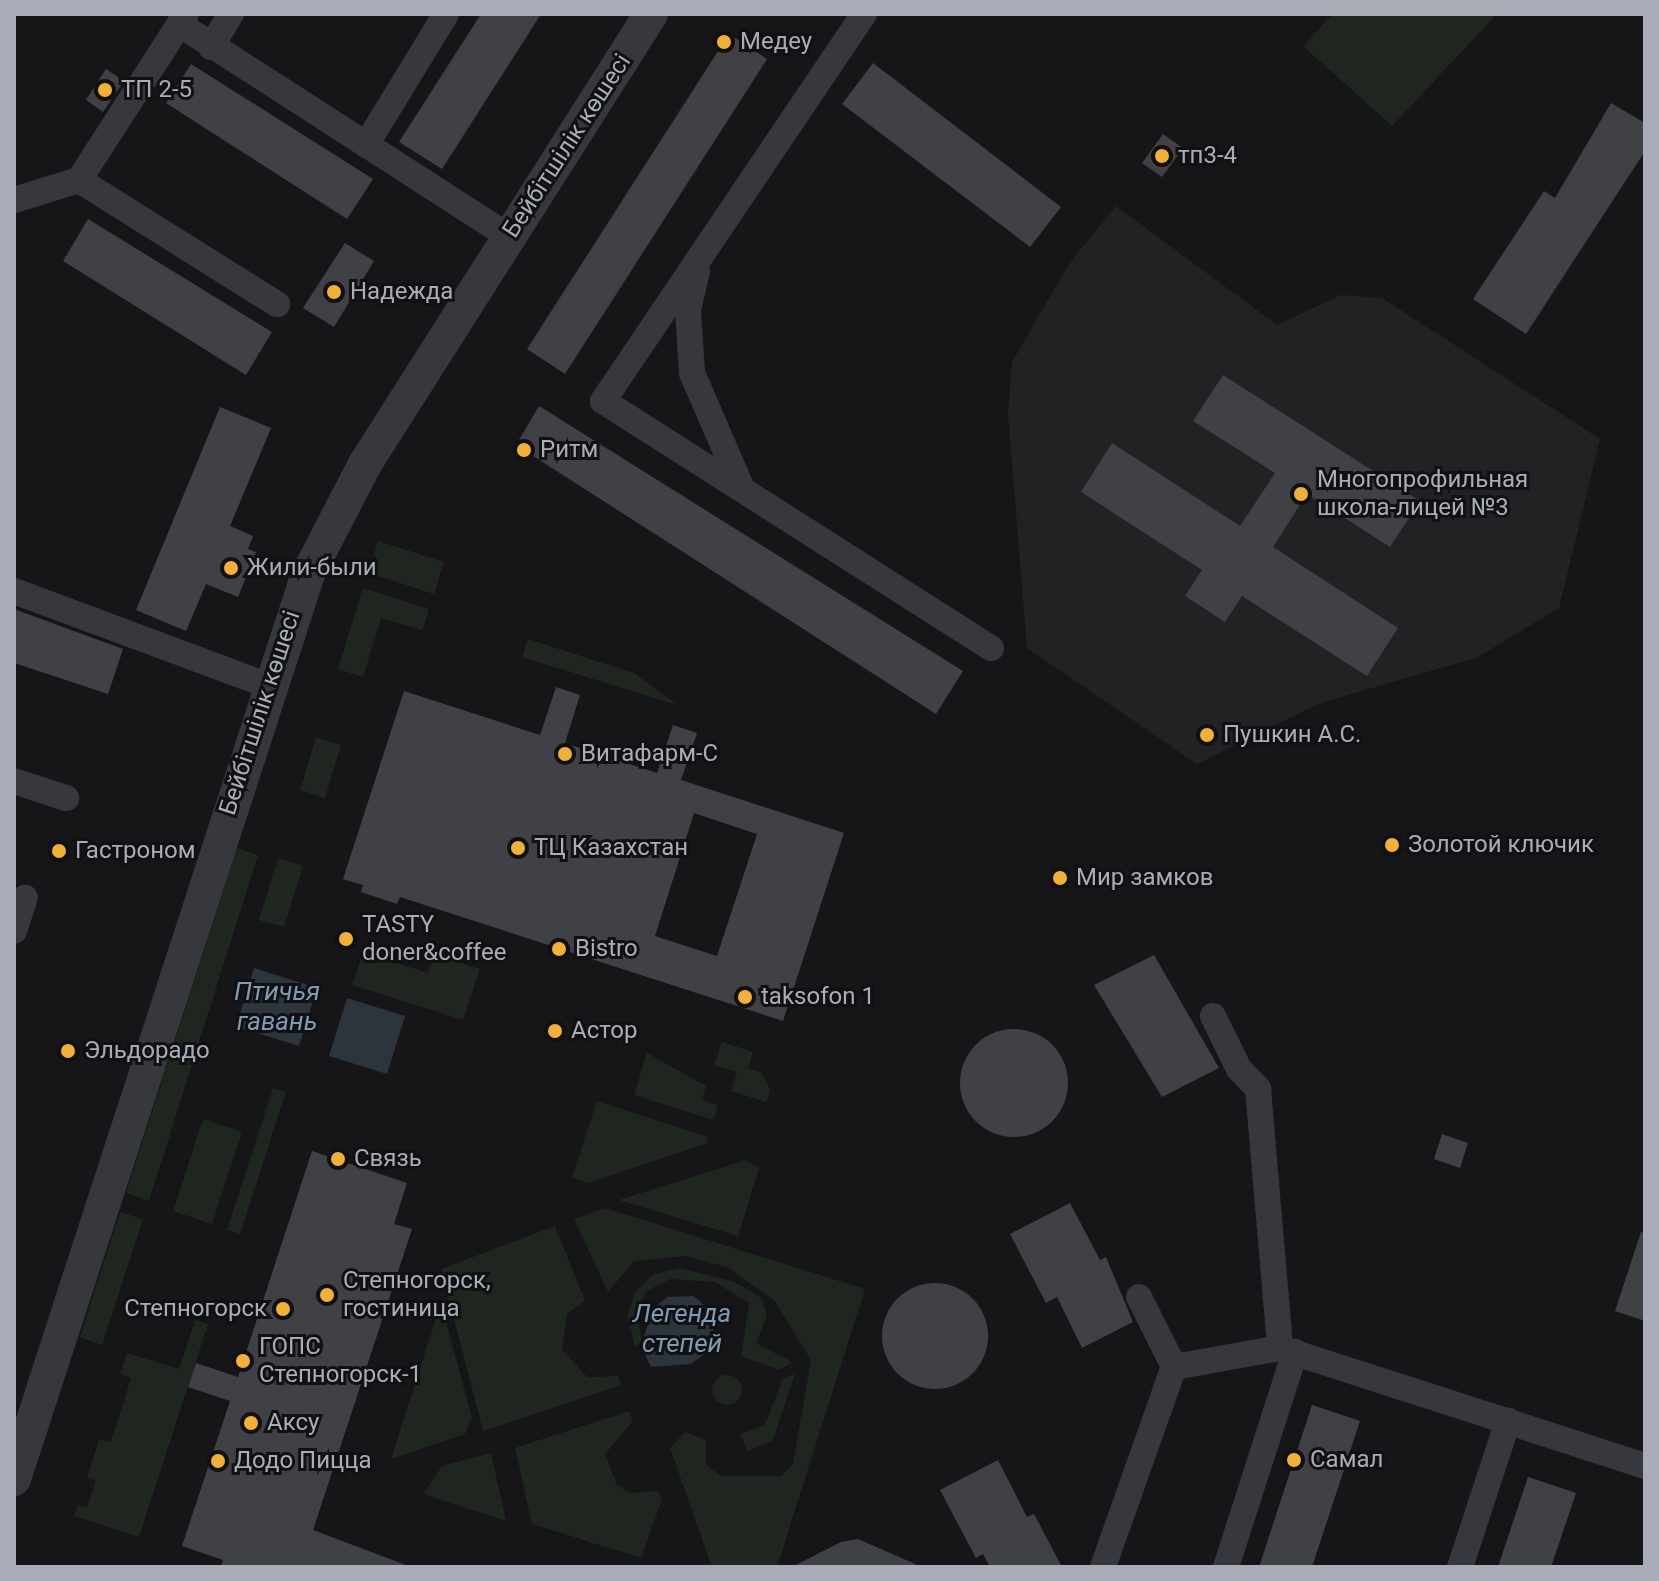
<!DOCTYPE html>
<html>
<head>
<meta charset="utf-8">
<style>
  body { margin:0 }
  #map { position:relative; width:1659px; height:1581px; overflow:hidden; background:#161618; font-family:Roboto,sans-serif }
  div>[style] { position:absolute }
  .built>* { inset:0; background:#222225 }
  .green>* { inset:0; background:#1e261f }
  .round { border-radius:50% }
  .water>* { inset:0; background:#2c353c }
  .building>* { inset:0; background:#404145 }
  .minor>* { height:26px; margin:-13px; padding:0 13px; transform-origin:13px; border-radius:13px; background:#37383d }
  .tertiary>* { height:34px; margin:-17px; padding:0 17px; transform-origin:17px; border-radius:17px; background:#37383d }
  .dots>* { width:22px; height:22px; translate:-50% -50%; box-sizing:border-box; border:4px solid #111113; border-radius:50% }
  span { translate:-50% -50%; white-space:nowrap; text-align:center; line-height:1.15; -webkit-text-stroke:6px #111113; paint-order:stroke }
  .poi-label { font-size:24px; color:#a8adb8 }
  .left { translate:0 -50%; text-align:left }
  .right { translate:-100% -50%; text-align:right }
  .street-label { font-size:24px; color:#a8adb8 }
  .water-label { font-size:26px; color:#7f9bb3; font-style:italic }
  .frame { position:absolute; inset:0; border:16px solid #a8adb8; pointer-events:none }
</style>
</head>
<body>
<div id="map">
  <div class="built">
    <div style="clip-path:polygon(1116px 206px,1277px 325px,1341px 295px,1382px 298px,1600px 439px,1559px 608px,1476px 658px,1320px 703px,1197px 764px,1027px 648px,1008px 414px,1012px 362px,1069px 264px)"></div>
  </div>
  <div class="green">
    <div style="clip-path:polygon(1333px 14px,1497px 14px,1392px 126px,1303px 46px)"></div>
    <div style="clip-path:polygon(378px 541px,444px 562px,434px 594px,368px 573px)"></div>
    <div style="clip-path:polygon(363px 588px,429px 609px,422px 630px,381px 618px,363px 677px,338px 669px)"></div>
    <div style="clip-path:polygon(528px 639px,634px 673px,677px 705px,522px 657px)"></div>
    <div style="clip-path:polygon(316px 737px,341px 745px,325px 798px,300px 790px)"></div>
    <div style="clip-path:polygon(237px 848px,258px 855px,149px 1201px,126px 1193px)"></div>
    <div style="clip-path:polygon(278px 858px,303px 866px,284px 927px,259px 920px)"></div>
    <div style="clip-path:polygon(363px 952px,428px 973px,434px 955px,480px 969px,463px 1020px,352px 985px)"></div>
    <div style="clip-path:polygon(722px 1042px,753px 1052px,748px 1068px,762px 1073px,770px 1090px,766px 1102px,731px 1091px,737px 1072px,714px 1065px)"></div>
    <div style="clip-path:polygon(647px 1053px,706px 1086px,702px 1100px,718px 1105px,714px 1120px,634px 1095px)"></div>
    <div style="clip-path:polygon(273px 1088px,286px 1092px,240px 1234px,227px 1230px)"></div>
    <div style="clip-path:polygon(597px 1101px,708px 1137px,707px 1143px,589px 1183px,572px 1177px)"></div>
    <div style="clip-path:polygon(203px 1119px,242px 1132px,212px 1224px,173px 1211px)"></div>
    <div style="clip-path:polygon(746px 1160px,759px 1168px,738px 1236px,619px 1200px)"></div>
    <div style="clip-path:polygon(605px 1208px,865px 1289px,777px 1567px,712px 1567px,670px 1448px,685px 1432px,706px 1440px,706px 1465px,721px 1476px,781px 1476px,793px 1464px,811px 1360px,775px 1301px,727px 1267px,685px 1256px,634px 1261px,608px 1292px,574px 1219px)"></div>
    <div style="clip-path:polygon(120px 1212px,143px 1219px,102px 1345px,80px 1337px)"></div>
    <div style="clip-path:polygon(555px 1226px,585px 1301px,567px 1314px,562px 1349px,587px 1377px,618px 1376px,621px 1385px,483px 1431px,441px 1269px)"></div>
    <div style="clip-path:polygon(680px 1268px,735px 1282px,761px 1298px,767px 1315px,756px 1343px,792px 1362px,779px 1370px,741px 1356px,749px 1303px,715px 1282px,670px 1279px,647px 1291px,636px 1312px,642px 1341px,635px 1347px,627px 1316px,635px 1292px,654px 1274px)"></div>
    <div style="clip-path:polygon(441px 1303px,472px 1418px,465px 1434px,391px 1459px)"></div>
    <div style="clip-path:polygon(195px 1320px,208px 1324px,139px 1537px,74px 1516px,78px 1505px,87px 1507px,96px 1481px,87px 1478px,99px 1439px,111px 1442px,131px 1378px,120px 1374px,127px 1353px,179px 1369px)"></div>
    <div style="clip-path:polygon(795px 1374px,773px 1440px,748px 1451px,740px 1434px,765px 1425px,783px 1378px)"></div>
    <div class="round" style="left:712px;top:1375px;width:30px;height:30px"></div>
    <div style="clip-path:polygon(629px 1411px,633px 1421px,605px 1454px,617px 1485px,631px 1493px,658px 1491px,662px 1499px,641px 1558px,532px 1524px,515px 1448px)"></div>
    <div style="clip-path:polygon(491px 1453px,506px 1521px,423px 1494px,442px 1466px)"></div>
  </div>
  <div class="water">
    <div style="clip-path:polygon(254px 968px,317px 988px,299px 1046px,236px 1026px)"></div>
    <div style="clip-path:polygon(347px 998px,405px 1016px,387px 1074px,329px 1056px)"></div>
    <div style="clip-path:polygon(694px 1296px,714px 1314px,713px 1348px,691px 1364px,651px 1367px,641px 1346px,653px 1309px,667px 1297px)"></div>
  </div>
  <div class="building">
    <div style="clip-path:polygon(481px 14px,541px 14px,442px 169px,399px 142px)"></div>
    <div style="clip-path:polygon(729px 34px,767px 59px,565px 374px,527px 349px)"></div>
    <div style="clip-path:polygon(873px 63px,1061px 207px,1030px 247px,842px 104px)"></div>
    <div style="clip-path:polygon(191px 64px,373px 179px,347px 219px,166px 103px)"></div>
    <div style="clip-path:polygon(106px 69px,124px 81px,103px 112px,86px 100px)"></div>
    <div style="clip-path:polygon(1611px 103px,1645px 123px,1645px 151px,1526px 334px,1473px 299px,1544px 191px,1555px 198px)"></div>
    <div style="clip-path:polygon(1163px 134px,1183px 148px,1162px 177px,1142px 163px)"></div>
    <div style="clip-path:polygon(88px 219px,272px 332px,246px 375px,63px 261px)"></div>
    <div style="clip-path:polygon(345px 243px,374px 261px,334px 327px,303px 308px)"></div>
    <div style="clip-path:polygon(1223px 375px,1420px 501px,1390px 547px,1307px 494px,1273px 547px,1398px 628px,1367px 676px,1242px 596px,1225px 622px,1185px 596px,1202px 570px,1081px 492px,1112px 443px,1240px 526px,1275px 473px,1193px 421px)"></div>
    <div style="clip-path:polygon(539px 406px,963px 671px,936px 714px,516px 445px)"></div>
    <div style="clip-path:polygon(220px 407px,271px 428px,230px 526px,253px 536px,248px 549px,256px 552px,238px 597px,206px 584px,186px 631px,136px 610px)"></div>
    <div style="clip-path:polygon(14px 609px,123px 649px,108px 694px,14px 663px)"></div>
    <div style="clip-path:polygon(evenodd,556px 687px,580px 695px,565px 743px,657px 773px,673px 725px,697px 733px,681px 780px,844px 833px,783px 1021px,400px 897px,397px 904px,361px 892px,363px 885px,343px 879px,404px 691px,540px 735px,556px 687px,694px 813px,757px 834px,717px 956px,655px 936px,694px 813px)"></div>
    <div style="clip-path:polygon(1154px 955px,1219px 1068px,1162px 1097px,1094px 985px)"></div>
    <div class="round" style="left:960px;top:1029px;width:108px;height:108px"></div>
    <div style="clip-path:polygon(1442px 1134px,1468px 1143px,1460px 1168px,1434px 1159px)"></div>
    <div style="clip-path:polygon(312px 1151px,407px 1183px,394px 1224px,412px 1229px,313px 1530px,411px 1567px,221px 1567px,223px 1560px,182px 1546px,230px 1401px,188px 1387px,196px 1363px,238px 1377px)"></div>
    <div style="clip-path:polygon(1070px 1203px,1100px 1260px,1106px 1257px,1133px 1322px,1082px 1348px,1057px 1297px,1046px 1303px,1010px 1234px)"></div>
    <div style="clip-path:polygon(1641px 1232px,1645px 1233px,1645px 1321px,1615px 1311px)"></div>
    <div class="round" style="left:882px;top:1283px;width:106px;height:106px"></div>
    <div style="clip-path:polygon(1312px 1405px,1360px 1421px,1312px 1567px,1259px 1567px)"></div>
    <div style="clip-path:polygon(998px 1460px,1027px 1517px,1034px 1514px,1062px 1567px,990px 1567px,983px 1554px,976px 1558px,940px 1490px)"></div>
    <div style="clip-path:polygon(1528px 1477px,1576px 1493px,1551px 1567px,1498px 1567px)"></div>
    <div style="clip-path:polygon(858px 1539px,922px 1567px,792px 1567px,841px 1542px)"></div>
  </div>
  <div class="minor">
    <div style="left:864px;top:14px;width:467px;rotate:124deg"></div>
    <div style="left:603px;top:401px;width:460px;rotate:32.5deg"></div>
    <div style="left:179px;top:24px;width:393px;rotate:32.8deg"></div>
    <div style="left:211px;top:47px;width:39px;rotate:-59deg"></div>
    <div style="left:366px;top:145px;width:153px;rotate:-58.6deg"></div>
    <div style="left:79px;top:180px;width:234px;rotate:32.1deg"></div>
    <div style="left:14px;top:200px;width:68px;rotate:-17.1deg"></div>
    <div style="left:79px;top:180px;width:197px;rotate:-57.2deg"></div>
    <div style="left:697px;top:271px;width:40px;rotate:103deg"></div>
    <div style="left:688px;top:310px;width:63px;rotate:86.4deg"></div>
    <div style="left:692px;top:373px;width:121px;rotate:66.6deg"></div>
    <div style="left:14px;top:591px;width:270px;rotate:20.4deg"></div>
    <div style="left:14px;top:781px;width:55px;rotate:18.1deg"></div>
    <div style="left:14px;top:931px;width:35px;rotate:-72deg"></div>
    <div style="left:1213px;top:1016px;width:59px;rotate:63.9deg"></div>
    <div style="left:1239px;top:1069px;width:28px;rotate:46deg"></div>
    <div style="left:1258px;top:1089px;width:260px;rotate:85.1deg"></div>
    <div style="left:1139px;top:1297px;width:78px;rotate:63.4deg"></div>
    <div style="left:1103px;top:1567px;width:212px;rotate:-70.5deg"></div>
    <div style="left:1174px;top:1367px;width:108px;rotate:-10.2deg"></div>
    <div style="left:1280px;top:1348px;width:384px;rotate:17.9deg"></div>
    <div style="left:1226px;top:1567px;width:226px;rotate:-72.2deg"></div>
    <div style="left:1460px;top:1567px;width:154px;rotate:-71.8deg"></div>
  </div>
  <div class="tertiary">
    <div style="left:14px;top:1479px;width:952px;rotate:-72deg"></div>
    <div style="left:308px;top:574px;width:124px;rotate:-62.6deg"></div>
    <div style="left:365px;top:464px;width:533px;rotate:-57.56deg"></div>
  </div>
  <div class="dots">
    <div style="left:724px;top:42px;background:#f2b134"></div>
    <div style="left:105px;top:90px;background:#f2b134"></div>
    <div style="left:1162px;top:156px;background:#f2b134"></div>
    <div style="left:334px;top:292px;background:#f2b134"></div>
    <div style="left:524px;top:450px;background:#f2b134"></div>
    <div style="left:1301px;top:494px;background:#f2b134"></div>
    <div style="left:231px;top:568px;background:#f2b134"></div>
    <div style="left:1207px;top:735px;background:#f2b134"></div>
    <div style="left:565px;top:754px;background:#f2b134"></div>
    <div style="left:1392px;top:845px;background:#f2b134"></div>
    <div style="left:518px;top:848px;background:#f2b134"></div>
    <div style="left:59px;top:851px;background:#f2b134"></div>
    <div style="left:1060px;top:878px;background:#f2b134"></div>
    <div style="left:346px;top:939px;background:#f2b134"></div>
    <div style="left:559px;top:949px;background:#f2b134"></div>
    <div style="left:745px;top:997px;background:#f2b134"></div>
    <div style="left:555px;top:1031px;background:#f2b134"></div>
    <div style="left:68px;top:1051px;background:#f2b134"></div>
    <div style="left:338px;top:1159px;background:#f2b134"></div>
    <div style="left:327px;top:1295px;background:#f2b134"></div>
    <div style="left:283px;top:1309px;background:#f2b134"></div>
    <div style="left:243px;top:1361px;background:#f2b134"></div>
    <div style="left:251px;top:1423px;background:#f2b134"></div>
    <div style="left:1294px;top:1460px;background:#f2b134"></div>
    <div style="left:218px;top:1461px;background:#f2b134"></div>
  </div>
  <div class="poi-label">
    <span class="left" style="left:740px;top:42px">Медеу</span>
    <span class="left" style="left:121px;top:90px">ТП 2-5</span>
    <span class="left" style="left:1178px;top:156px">тп3-4</span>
    <span class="left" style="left:350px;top:292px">Надежда</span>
    <span class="left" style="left:540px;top:450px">Ритм</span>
    <span class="left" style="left:1317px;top:494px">Многопрофильная<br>школа-лицей №3</span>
    <span class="left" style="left:247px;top:568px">Жили-были</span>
    <span class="left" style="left:1223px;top:735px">Пушкин А.С.</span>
    <span class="left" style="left:581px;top:754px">Витафарм-С</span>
    <span class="left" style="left:1408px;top:845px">Золотой ключик</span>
    <span class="left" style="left:534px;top:848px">ТЦ Казахстан</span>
    <span class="left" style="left:75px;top:851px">Гастроном</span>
    <span class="left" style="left:1076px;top:878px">Мир замков</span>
    <span class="left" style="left:362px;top:939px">TASTY<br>doner&amp;coffee</span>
    <span class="left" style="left:575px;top:949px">Bistro</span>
    <span class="left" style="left:761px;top:997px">taksofon 1</span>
    <span class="left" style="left:571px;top:1031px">Астор</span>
    <span class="left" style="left:84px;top:1051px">Эльдорадо</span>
    <span class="left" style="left:354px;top:1159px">Связь</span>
    <span class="left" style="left:343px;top:1295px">Степногорск,<br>гостиница</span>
    <span class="right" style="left:267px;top:1309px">Степногорск</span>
    <span class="left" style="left:259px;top:1361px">ГОПС<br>Степногорск-1</span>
    <span class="left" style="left:267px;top:1423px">Аксу</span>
    <span class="left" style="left:1310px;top:1460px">Самал</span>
    <span class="left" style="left:234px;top:1461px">Додо Пицца</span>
  </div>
  <div class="street-label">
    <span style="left:567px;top:146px;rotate:-57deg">Бейбітшілік көшесі</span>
    <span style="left:260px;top:713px;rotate:-72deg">Бейбітшілік көшесі</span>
  </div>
  <div class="water-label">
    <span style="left:277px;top:1007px">Птичья<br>гавань</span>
    <span style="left:682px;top:1329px">Легенда<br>степей</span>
  </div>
  <div class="frame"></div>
</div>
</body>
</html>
